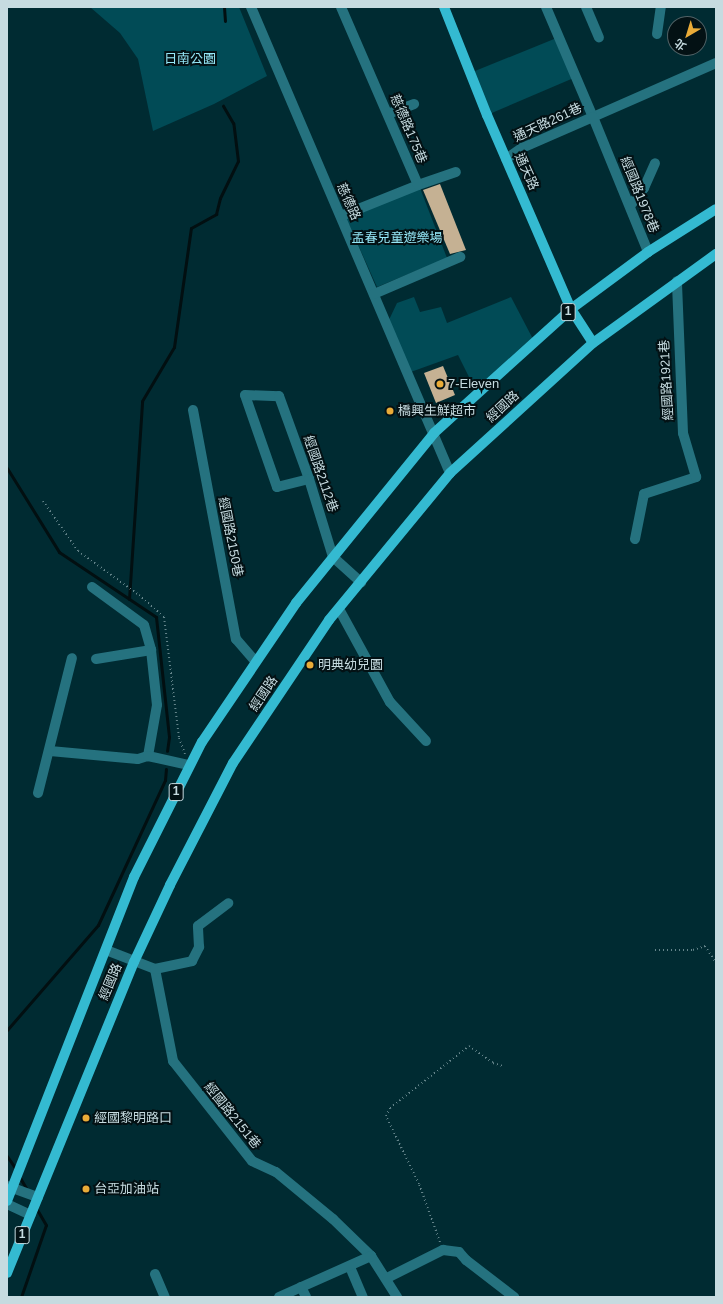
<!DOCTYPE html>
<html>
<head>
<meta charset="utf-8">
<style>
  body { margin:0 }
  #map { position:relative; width:723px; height:1304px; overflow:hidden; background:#002b32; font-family:Arial,"Noto Sans TC",sans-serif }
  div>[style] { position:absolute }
  .green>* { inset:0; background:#014b56 }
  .stream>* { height:3px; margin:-1.5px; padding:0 1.5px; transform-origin:1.5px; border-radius:1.5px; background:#020f11 }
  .building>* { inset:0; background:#c5b193 }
  .path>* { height:2px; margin-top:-1px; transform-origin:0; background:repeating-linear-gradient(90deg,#64848a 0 1px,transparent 0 4px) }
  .minor>* { height:10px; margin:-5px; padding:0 5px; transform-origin:5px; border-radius:5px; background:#25727f }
  .major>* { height:10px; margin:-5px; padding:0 5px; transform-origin:5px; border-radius:5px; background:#34bad1 }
  .dots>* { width:11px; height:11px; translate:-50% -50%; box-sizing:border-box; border:2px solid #031114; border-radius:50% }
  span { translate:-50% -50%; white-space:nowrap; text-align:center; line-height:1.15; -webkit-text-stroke:4px #031114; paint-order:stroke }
  .shield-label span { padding:1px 3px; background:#031114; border:1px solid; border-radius:3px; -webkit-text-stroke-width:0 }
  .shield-label { font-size:12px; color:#c6dbe0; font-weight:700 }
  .park-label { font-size:13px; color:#95e7f7 }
  .street-label { font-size:13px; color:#c6dbe0 }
  .poi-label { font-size:13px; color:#c6dbe0 }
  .left { translate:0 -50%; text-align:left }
  .frame { position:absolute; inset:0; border:8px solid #c6dbe0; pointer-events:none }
  .north { position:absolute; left:667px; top:16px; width:40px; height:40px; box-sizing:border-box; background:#031114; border:1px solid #516266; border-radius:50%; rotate:218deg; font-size:11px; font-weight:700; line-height:16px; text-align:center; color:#c6dbe0 }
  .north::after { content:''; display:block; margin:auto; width:14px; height:18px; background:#e9ab38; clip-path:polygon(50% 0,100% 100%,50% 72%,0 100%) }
</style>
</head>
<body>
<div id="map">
  <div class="green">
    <div style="clip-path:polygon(90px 7px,239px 7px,267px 76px,214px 104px,153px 131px,138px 59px,120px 33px)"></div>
    <div style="clip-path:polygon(559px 37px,576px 77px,487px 115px,470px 73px)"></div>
    <div style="clip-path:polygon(420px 188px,447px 258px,377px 287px,346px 218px)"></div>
    <div style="clip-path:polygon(414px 297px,420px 312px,441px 307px,447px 323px,511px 297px,534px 341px,477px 393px,458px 355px,408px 373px,387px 324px,397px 303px)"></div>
  </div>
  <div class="stream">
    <div style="left:224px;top:7px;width:14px;rotate:86deg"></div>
    <div style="left:7px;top:468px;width:99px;rotate:58.2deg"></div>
    <div style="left:59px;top:552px;width:117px;rotate:33.8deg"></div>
    <div style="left:156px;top:617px;width:121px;rotate:83.8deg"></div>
    <div style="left:169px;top:737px;width:14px;rotate:98deg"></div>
    <div style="left:129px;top:599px;width:198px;rotate:-86.2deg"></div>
    <div style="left:142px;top:401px;width:63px;rotate:-59.3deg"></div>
    <div style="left:174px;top:347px;width:120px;rotate:-81.9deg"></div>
    <div style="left:191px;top:228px;width:29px;rotate:-29deg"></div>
    <div style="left:216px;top:214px;width:16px;rotate:-76deg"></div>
    <div style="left:220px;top:198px;width:41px;rotate:-64.1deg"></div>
    <div style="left:238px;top:161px;width:38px;rotate:-97deg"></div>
    <div style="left:233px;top:123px;width:20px;rotate:-120deg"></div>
    <div style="left:7px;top:1030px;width:139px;rotate:-49.1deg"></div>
    <div style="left:98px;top:925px;width:160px;rotate:-65.2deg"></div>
    <div style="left:165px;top:780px;width:11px;rotate:-85deg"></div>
    <div style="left:7px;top:1156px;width:18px;rotate:56deg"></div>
    <div style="left:19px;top:1176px;width:16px;rotate:60deg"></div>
    <div style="left:21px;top:1297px;width:76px;rotate:-70.9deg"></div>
    <div style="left:46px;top:1225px;width:20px;rotate:-120deg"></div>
  </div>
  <div class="building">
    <div style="clip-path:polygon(440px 184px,466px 250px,450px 254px,423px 190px)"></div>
    <div style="clip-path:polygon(443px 366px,455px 395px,436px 403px,424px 373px)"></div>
  </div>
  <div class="path">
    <div style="left:43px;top:501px;width:61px;rotate:55deg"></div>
    <div style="left:78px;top:551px;width:75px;rotate:35.8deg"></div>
    <div style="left:139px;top:595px;width:33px;rotate:41deg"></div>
    <div style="left:164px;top:617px;width:122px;rotate:82.9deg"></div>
    <div style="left:179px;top:738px;width:17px;rotate:69deg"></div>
    <div style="left:655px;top:950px;width:38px"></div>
    <div style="left:693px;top:950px;width:13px;rotate:-18deg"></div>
    <div style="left:705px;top:946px;width:20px;rotate:57deg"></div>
    <div style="left:440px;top:1242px;width:62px;rotate:-109.9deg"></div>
    <div style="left:419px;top:1184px;width:76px;rotate:-115.9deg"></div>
    <div style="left:386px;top:1116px;width:9px;rotate:-63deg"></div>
    <div style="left:390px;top:1108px;width:100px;rotate:-38.1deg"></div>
    <div style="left:469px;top:1046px;width:29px;rotate:35deg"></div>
    <div style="left:493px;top:1063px;width:10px;rotate:17deg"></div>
  </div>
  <div class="minor">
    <div style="left:251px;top:7px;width:507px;rotate:66.88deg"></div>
    <div style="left:546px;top:7px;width:120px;rotate:66.9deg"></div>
    <div style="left:593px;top:117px;width:134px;rotate:-23.7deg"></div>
    <div style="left:586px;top:7px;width:33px;rotate:67deg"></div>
    <div style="left:657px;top:34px;width:27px;rotate:-82deg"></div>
    <div style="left:388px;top:114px;width:28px;rotate:-21deg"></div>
    <div style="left:506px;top:159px;width:19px;rotate:-35deg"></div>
    <div style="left:522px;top:148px;width:77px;rotate:-23.6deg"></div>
    <div style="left:593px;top:117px;width:146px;rotate:67.8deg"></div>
    <div style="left:418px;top:185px;width:40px;rotate:-18.9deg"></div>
    <div style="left:630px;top:206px;width:23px;rotate:-52deg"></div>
    <div style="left:644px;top:188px;width:27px;rotate:-66deg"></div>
    <div style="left:341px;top:216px;width:83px;rotate:-21.9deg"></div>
    <div style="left:418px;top:185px;width:194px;rotate:-113.4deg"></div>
    <div style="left:374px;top:294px;width:94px;rotate:-23.3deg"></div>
    <div style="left:193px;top:410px;width:233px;rotate:79.4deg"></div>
    <div style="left:236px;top:639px;width:30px;rotate:49deg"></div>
    <div style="left:309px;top:479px;width:33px;rotate:166deg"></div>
    <div style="left:277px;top:487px;width:97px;rotate:-109.2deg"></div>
    <div style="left:245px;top:395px;width:34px;rotate:2deg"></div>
    <div style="left:279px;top:396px;width:88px;rotate:70.1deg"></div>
    <div style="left:309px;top:479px;width:82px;rotate:72.9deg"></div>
    <div style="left:333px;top:557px;width:38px;rotate:42deg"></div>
    <div style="left:635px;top:539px;width:46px;rotate:-78.7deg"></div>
    <div style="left:644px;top:494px;width:55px;rotate:-18.1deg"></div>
    <div style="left:696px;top:477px;width:46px;rotate:-106.5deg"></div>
    <div style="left:683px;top:433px;width:152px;rotate:-92.3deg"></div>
    <div style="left:92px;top:587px;width:64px;rotate:36.2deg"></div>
    <div style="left:144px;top:625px;width:26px;rotate:74deg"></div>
    <div style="left:151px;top:650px;width:55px;rotate:83.8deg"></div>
    <div style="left:157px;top:705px;width:52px;rotate:100deg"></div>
    <div style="left:339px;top:609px;width:106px;rotate:61.3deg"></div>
    <div style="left:390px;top:702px;width:53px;rotate:47.3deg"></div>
    <div style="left:96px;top:659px;width:56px;rotate:-9.3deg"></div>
    <div style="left:50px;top:751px;width:88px;rotate:5.2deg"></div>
    <div style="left:138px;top:759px;width:10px;rotate:-17deg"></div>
    <div style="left:148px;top:756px;width:42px;rotate:12.4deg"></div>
    <div style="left:38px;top:793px;width:139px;rotate:-75.9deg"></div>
    <div style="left:106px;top:950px;width:53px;rotate:21.2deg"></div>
    <div style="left:155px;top:969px;width:94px;rotate:78.9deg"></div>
    <div style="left:173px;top:1061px;width:127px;rotate:51.7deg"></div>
    <div style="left:252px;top:1161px;width:26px;rotate:25deg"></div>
    <div style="left:276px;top:1172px;width:74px;rotate:39.5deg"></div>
    <div style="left:333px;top:1219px;width:53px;rotate:44.2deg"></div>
    <div style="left:371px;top:1256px;width:49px;rotate:57.6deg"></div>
    <div style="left:155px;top:969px;width:38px;rotate:-12deg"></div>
    <div style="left:192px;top:961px;width:16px;rotate:-63deg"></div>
    <div style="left:199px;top:947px;width:21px;rotate:-93deg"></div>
    <div style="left:198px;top:926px;width:38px;rotate:-37deg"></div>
    <div style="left:7px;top:1186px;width:33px;rotate:20deg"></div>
    <div style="left:7px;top:1204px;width:26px;rotate:25deg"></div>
    <div style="left:350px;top:1267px;width:33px;rotate:67deg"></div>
    <div style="left:155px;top:1274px;width:25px;rotate:67deg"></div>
    <div style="left:387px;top:1278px;width:63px;rotate:-26.6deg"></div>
    <div style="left:443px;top:1250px;width:16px;rotate:7deg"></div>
    <div style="left:459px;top:1252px;width:11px;rotate:49deg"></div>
    <div style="left:466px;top:1260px;width:61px;rotate:37.6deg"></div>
    <div style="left:301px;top:1287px;width:11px;rotate:63deg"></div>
    <div style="left:279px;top:1297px;width:101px;rotate:-24deg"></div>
  </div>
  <div class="major">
    <div style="left:444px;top:7px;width:116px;rotate:68.3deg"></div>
    <div style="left:487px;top:115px;width:211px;rotate:66.6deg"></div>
    <div style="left:571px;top:309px;width:40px;rotate:57.1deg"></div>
    <div style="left:7px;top:1201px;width:348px;rotate:-68.6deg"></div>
    <div style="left:134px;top:877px;width:151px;rotate:-63.3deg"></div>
    <div style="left:202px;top:742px;width:168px;rotate:-55.9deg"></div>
    <div style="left:296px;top:603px;width:219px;rotate:-50.9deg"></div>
    <div style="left:434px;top:433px;width:185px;rotate:-42.1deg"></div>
    <div style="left:571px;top:309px;width:96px;rotate:-36.5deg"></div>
    <div style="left:648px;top:252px;width:80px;rotate:-32.3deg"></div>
    <div style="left:7px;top:1273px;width:336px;rotate:-67.8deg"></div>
    <div style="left:134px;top:962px;width:85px;rotate:-64.9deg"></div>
    <div style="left:170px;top:885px;width:137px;rotate:-62.7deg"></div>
    <div style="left:233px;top:763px;width:172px;rotate:-56.1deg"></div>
    <div style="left:329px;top:620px;width:190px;rotate:-50.5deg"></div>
    <div style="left:450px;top:473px;width:193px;rotate:-42.3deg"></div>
    <div style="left:593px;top:343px;width:152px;rotate:-35.9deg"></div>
  </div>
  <div class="dots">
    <div style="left:440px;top:384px;background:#e9ab38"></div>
    <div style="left:390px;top:411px;background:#e9ab38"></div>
    <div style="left:310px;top:665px;background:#e9ab38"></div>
    <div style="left:86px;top:1118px;background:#e9ab38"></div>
    <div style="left:86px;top:1189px;background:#e9ab38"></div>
  </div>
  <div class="shield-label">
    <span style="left:568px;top:312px">1</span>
    <span style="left:176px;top:792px">1</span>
    <span style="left:22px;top:1235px">1</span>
  </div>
  <div class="park-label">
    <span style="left:190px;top:59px">日南公園</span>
    <span style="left:397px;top:238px">孟春兒童遊樂場</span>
  </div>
  <div class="street-label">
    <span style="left:548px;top:123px;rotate:-25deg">通天路261巷</span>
    <span style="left:408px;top:129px;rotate:67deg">慈德路175巷</span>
    <span style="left:526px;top:172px;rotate:66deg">通天路</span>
    <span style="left:639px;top:195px;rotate:68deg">經國路1978巷</span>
    <span style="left:348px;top:202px;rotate:66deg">慈德路</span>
    <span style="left:667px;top:380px;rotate:-93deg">經國路1921巷</span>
    <span style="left:503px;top:407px;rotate:-43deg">經國路</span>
    <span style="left:320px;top:474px;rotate:71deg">經國路2112巷</span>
    <span style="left:230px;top:537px;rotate:79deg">經國路2150巷</span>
    <span style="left:264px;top:694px;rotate:-56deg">經國路</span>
    <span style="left:111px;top:982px;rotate:-67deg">經國路</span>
    <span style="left:232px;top:1116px;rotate:51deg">經國路2151巷</span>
  </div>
  <div class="poi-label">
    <span class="left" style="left:448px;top:384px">7-Eleven</span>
    <span class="left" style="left:398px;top:411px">橋興生鮮超市</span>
    <span class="left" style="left:318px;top:665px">明典幼兒園</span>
    <span class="left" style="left:94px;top:1118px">經國黎明路口</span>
    <span class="left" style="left:94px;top:1189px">台亞加油站</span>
  </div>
  <div class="frame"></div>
  <div class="north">北</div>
</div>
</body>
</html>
